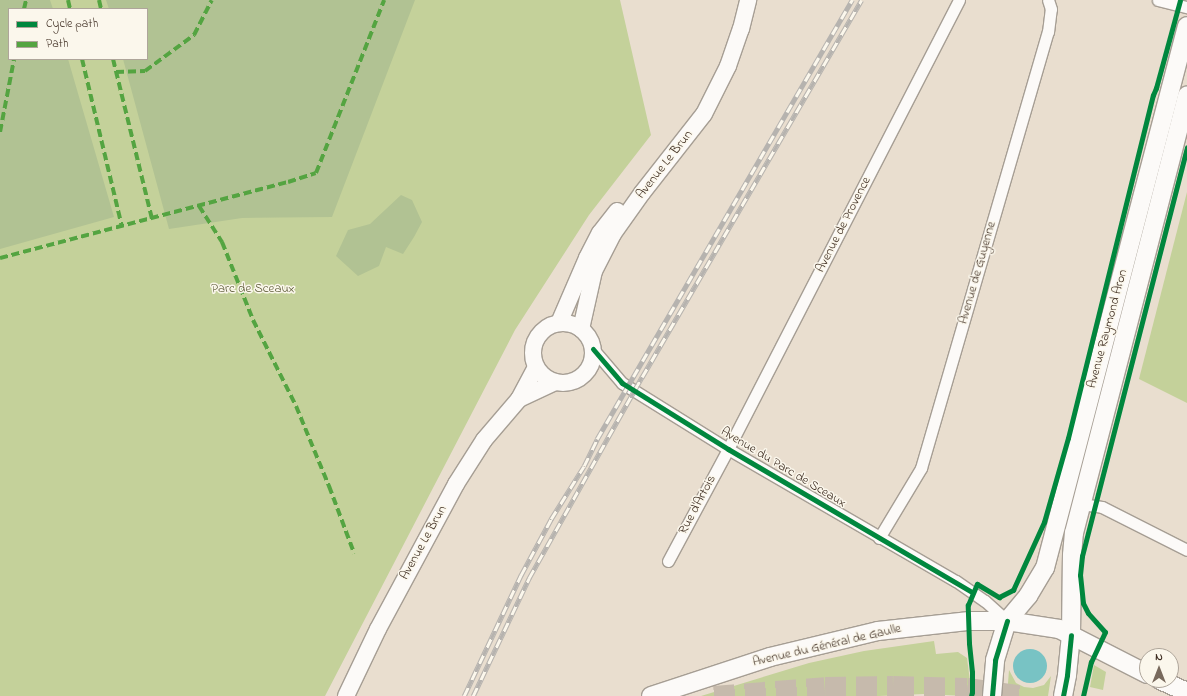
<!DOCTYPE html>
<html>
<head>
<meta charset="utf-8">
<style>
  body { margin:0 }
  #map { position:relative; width:1187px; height:696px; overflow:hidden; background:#e9decf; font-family:"Indie Flower",sans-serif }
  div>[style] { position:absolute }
  .green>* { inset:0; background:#c4d19a }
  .forest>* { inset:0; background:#b1c293 }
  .water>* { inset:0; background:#78c3c4 }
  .round { border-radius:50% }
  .motorway-tunnel>* { height:21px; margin-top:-10.5px; transform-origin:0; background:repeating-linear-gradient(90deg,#c6baac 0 21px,transparent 0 31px) }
  .roads { filter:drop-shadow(1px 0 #a69e94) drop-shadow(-1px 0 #a69e94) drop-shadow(0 1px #a69e94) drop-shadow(0 -1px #a69e94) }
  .minor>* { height:11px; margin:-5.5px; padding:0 5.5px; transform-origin:5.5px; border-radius:5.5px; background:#fcfaf8 }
  .secondary>* { height:16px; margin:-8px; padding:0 8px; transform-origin:8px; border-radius:8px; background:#fcfaf8 }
  .secondary>.ring { margin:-8px; padding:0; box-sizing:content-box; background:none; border:16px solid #fcfaf8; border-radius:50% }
  .primary>* { height:18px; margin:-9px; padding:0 9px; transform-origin:9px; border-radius:9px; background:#fcfaf8 }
  .rail>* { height:4.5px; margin-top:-2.25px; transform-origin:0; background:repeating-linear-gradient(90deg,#fbf7ec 0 9px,#b6b3af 0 18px); box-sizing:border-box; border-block:1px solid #b6b3af }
  .quiet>* { height:4px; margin-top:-2px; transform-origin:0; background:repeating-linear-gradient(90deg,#54a441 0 8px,transparent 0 12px) }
  .cycleway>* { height:5px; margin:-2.5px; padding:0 2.5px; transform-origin:2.5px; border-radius:2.5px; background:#00873e }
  span { translate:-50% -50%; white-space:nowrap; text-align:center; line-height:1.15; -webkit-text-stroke:3px #fbf7ec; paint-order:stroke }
  .street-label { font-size:13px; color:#3b2a1e }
  .park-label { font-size:13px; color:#5b5936 }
  .legend { position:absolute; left:8px; top:8px; width:140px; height:52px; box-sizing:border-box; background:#fbf7ec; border:1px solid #aea59a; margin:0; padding:5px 7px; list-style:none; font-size:12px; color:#3b2a1e }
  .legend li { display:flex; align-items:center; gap:8px; height:20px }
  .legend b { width:20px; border:1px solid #aea59a }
  .north { position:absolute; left:1139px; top:648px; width:40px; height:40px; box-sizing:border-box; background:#fbf7ec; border:1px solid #aea59a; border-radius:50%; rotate:0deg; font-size:11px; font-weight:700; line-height:16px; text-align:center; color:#3b2a1e }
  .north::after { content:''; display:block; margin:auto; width:14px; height:18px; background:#78695c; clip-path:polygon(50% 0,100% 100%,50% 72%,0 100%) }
</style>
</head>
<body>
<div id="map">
  <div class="green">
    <div style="clip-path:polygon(evenodd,0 0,620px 0,651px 135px,589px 215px,515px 330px,325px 696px,0 696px,0 0,9px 9px,147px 9px,147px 59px,9px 59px,9px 9px)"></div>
    <div style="clip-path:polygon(1187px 192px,1187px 403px,1139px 379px)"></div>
    <div style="clip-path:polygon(934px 641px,936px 654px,958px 652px,967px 658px,970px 681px,967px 696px,923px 694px,879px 696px,701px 696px,809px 663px,864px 651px)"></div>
    <div style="clip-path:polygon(1094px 665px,1106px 672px,1103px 690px,1090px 687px)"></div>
    <div style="clip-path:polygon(1009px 670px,1016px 683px,1024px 687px,1033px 688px,1044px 685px,1051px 676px,1048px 696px,1007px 696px)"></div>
  </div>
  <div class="forest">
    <div style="clip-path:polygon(0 0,50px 0,53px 9px,9px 9px,9px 59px,68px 59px,114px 217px,0 249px)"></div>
    <div style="clip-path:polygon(106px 0,415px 0,332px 217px,242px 218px,169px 229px,123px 59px,147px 59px,147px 9px,109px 9px)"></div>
    <div style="clip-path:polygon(401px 195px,412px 200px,422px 222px,414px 237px,403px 254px,386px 247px,379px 266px,358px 276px,336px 256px,348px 230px,370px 224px)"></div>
  </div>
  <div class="water">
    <div class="round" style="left:1013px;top:649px;width:34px;height:34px"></div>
  </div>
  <div class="motorway-tunnel">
    <div style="left:714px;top:696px;width:111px;rotate:-4.6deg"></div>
    <div style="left:825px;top:687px;width:68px;rotate:-0.8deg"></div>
    <div style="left:893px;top:686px;width:74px;rotate:1.5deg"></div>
    <div style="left:967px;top:688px;width:58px;rotate:8deg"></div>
  </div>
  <div class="roads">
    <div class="minor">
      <div style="left:1158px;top:0;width:30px;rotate:14deg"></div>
      <div style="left:593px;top:349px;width:45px;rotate:49.5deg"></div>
      <div style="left:622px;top:383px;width:125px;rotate:31.9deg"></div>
      <div style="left:728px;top:449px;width:263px;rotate:30.1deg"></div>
      <div style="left:956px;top:581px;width:35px;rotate:35deg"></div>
      <div style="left:985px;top:601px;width:30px;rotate:42deg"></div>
      <div style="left:1081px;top:504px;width:21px;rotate:8deg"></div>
      <div style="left:1102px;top:507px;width:95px;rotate:26.8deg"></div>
      <div style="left:879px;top:538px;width:82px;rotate:-59deg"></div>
      <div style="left:921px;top:468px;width:454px;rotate:-73.8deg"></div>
      <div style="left:1048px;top:32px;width:23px;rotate:-83deg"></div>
      <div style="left:1051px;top:9px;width:9px;rotate:-108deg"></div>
      <div style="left:668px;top:561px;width:127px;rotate:-61.8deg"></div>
      <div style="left:728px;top:449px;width:505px;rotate:-62.78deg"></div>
    </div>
    <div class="secondary">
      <div class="ring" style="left:533px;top:323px;width:44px;height:44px"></div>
      <div style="left:559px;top:323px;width:71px;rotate:-66.7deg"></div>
      <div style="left:587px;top:258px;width:28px;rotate:-63deg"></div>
      <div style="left:600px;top:233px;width:28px;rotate:-52deg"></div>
      <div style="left:581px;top:329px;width:59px;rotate:-77.4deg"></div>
      <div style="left:594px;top:271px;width:42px;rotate:-62.8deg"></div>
      <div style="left:613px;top:234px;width:50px;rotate:-54.7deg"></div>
      <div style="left:642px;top:193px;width:100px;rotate:-51.9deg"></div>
      <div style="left:704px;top:114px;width:54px;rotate:-63.4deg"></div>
      <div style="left:728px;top:66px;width:39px;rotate:-71deg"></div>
      <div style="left:741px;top:29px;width:30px;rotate:-76deg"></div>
      <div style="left:519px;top:399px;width:40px;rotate:-25deg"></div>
      <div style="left:346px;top:696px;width:74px;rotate:-64.5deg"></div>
      <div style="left:378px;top:629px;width:165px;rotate:-61.7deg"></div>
      <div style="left:456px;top:484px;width:52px;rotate:-57.5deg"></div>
      <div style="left:484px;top:440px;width:54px;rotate:-49.5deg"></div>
      <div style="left:519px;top:399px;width:36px;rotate:-62deg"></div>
    </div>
    <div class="primary">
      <div style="left:1160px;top:680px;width:30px;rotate:24deg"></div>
      <div style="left:651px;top:696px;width:125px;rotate:-18.1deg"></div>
      <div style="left:770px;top:657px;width:111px;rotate:-13.5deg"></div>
      <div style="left:878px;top:631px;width:92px;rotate:-6.3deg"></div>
      <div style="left:969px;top:621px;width:38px"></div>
      <div style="left:1007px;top:621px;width:53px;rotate:8.7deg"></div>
      <div style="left:1059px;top:629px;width:99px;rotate:27.1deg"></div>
      <div style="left:992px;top:696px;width:36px;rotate:-85deg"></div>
      <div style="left:995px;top:660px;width:41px;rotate:-72.9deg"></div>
      <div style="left:1007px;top:621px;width:33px;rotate:-50deg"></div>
      <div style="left:1028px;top:596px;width:33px;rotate:-59deg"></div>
      <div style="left:1045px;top:568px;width:560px;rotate:-75.32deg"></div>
      <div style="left:1063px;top:696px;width:21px;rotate:-79deg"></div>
      <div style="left:1067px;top:675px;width:40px;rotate:-84.3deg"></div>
      <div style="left:1071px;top:635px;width:80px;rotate:-89.3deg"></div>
      <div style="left:1072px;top:555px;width:22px;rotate:-85deg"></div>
      <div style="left:1074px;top:533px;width:452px;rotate:-75.5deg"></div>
    </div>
  </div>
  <div class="rail">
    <div style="left:464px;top:696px;width:134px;rotate:-64.8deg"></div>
    <div style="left:521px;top:575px;width:64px;rotate:-61.8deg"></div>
    <div style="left:551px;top:519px;width:62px;rotate:-58.1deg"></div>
    <div style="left:584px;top:466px;width:30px;rotate:-64deg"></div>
    <div style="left:597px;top:439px;width:508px;rotate:-59.85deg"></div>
    <div style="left:473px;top:696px;width:131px;rotate:-64.6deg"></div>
    <div style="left:529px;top:578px;width:231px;rotate:-60.7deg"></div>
    <div style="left:642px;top:377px;width:436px;rotate:-59.8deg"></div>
  </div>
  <div class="quiet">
    <div style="left:68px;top:0;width:9px;rotate:77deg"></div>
    <div style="left:99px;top:0;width:9px;rotate:77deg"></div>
    <div style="left:24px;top:9px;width:9px;rotate:-77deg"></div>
    <div style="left:82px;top:59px;width:173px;rotate:76.6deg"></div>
    <div style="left:113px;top:59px;width:165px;rotate:76.3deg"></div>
    <div style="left:116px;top:72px;width:29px;rotate:-2deg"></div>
    <div style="left:145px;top:71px;width:61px;rotate:-36.3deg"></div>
    <div style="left:194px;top:35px;width:39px;rotate:-63deg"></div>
    <div style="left:0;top:132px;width:74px;rotate:-79.1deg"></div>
    <div style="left:199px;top:206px;width:43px;rotate:57.4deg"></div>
    <div style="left:222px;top:242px;width:84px;rotate:68.3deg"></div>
    <div style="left:253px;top:320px;width:96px;rotate:63.4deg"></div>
    <div style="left:296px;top:406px;width:87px;rotate:67.6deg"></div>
    <div style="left:329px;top:486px;width:72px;rotate:69.5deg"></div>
    <div style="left:0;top:258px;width:298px;rotate:-14.8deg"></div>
    <div style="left:288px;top:182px;width:29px;rotate:-18deg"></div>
    <div style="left:316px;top:173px;width:186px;rotate:-68.5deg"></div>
  </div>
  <div class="cycleway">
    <div style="left:593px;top:349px;width:45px;rotate:49.5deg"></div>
    <div style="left:622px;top:383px;width:125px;rotate:31.9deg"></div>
    <div style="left:728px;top:449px;width:283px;rotate:30.4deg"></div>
    <div style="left:971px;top:696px;width:4px;rotate:-76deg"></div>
    <div style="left:972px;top:692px;width:20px;rotate:-90deg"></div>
    <div style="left:972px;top:672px;width:29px;rotate:-96deg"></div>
    <div style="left:969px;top:643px;width:38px;rotate:-92deg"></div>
    <div style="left:968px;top:605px;width:23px;rotate:-67deg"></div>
    <div style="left:977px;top:584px;width:26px;rotate:31deg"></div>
    <div style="left:999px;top:597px;width:16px;rotate:-27deg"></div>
    <div style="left:1013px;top:590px;width:75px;rotate:-65.5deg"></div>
    <div style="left:1044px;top:522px;width:87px;rotate:-74.1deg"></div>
    <div style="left:1068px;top:438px;width:353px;rotate:-76.1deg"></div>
    <div style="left:1153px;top:95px;width:8px;rotate:-67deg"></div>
    <div style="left:1156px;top:88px;width:91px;rotate:-74.7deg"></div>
    <div style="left:992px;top:696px;width:36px;rotate:-85deg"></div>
    <div style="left:995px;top:660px;width:41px;rotate:-72.9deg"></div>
    <div style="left:1063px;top:696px;width:21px;rotate:-79deg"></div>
    <div style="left:1067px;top:675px;width:40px;rotate:-84.3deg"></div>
    <div style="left:1083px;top:696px;width:35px;rotate:-77deg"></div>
    <div style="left:1091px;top:662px;width:33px;rotate:-65deg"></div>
    <div style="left:1105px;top:632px;width:25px;rotate:-132deg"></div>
    <div style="left:1088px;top:613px;width:11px;rotate:-117deg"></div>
    <div style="left:1083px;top:603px;width:28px;rotate:-96deg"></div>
    <div style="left:1080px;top:575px;width:19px;rotate:-84deg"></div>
    <div style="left:1082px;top:556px;width:422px;rotate:-75.6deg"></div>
  </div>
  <div class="street-label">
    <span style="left:665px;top:165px;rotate:-52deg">Avenue Le Brun</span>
    <span style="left:844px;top:225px;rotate:-63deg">Avenue de Provence</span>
    <span style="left:978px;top:273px;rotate:-74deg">Avenue de Guyenne</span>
    <span style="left:1108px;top:329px;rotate:-75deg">Avenue Raymond Aron</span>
    <span style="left:783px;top:468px;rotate:31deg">Avenue du Parc de Sceaux</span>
    <span style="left:698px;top:505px;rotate:-62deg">Rue d'Artois</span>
    <span style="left:424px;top:543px;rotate:-61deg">Avenue Le Brun</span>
    <span style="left:827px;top:646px;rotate:-13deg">Avenue du Général de Gaulle</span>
  </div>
  <div class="park-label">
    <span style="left:253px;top:289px">Parc de Sceaux</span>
  </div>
  <ul class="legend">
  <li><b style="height:5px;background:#00873e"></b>Cycle path</li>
  <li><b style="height:5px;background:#54a441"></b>Path</li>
  </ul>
  <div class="north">N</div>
</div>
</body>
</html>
